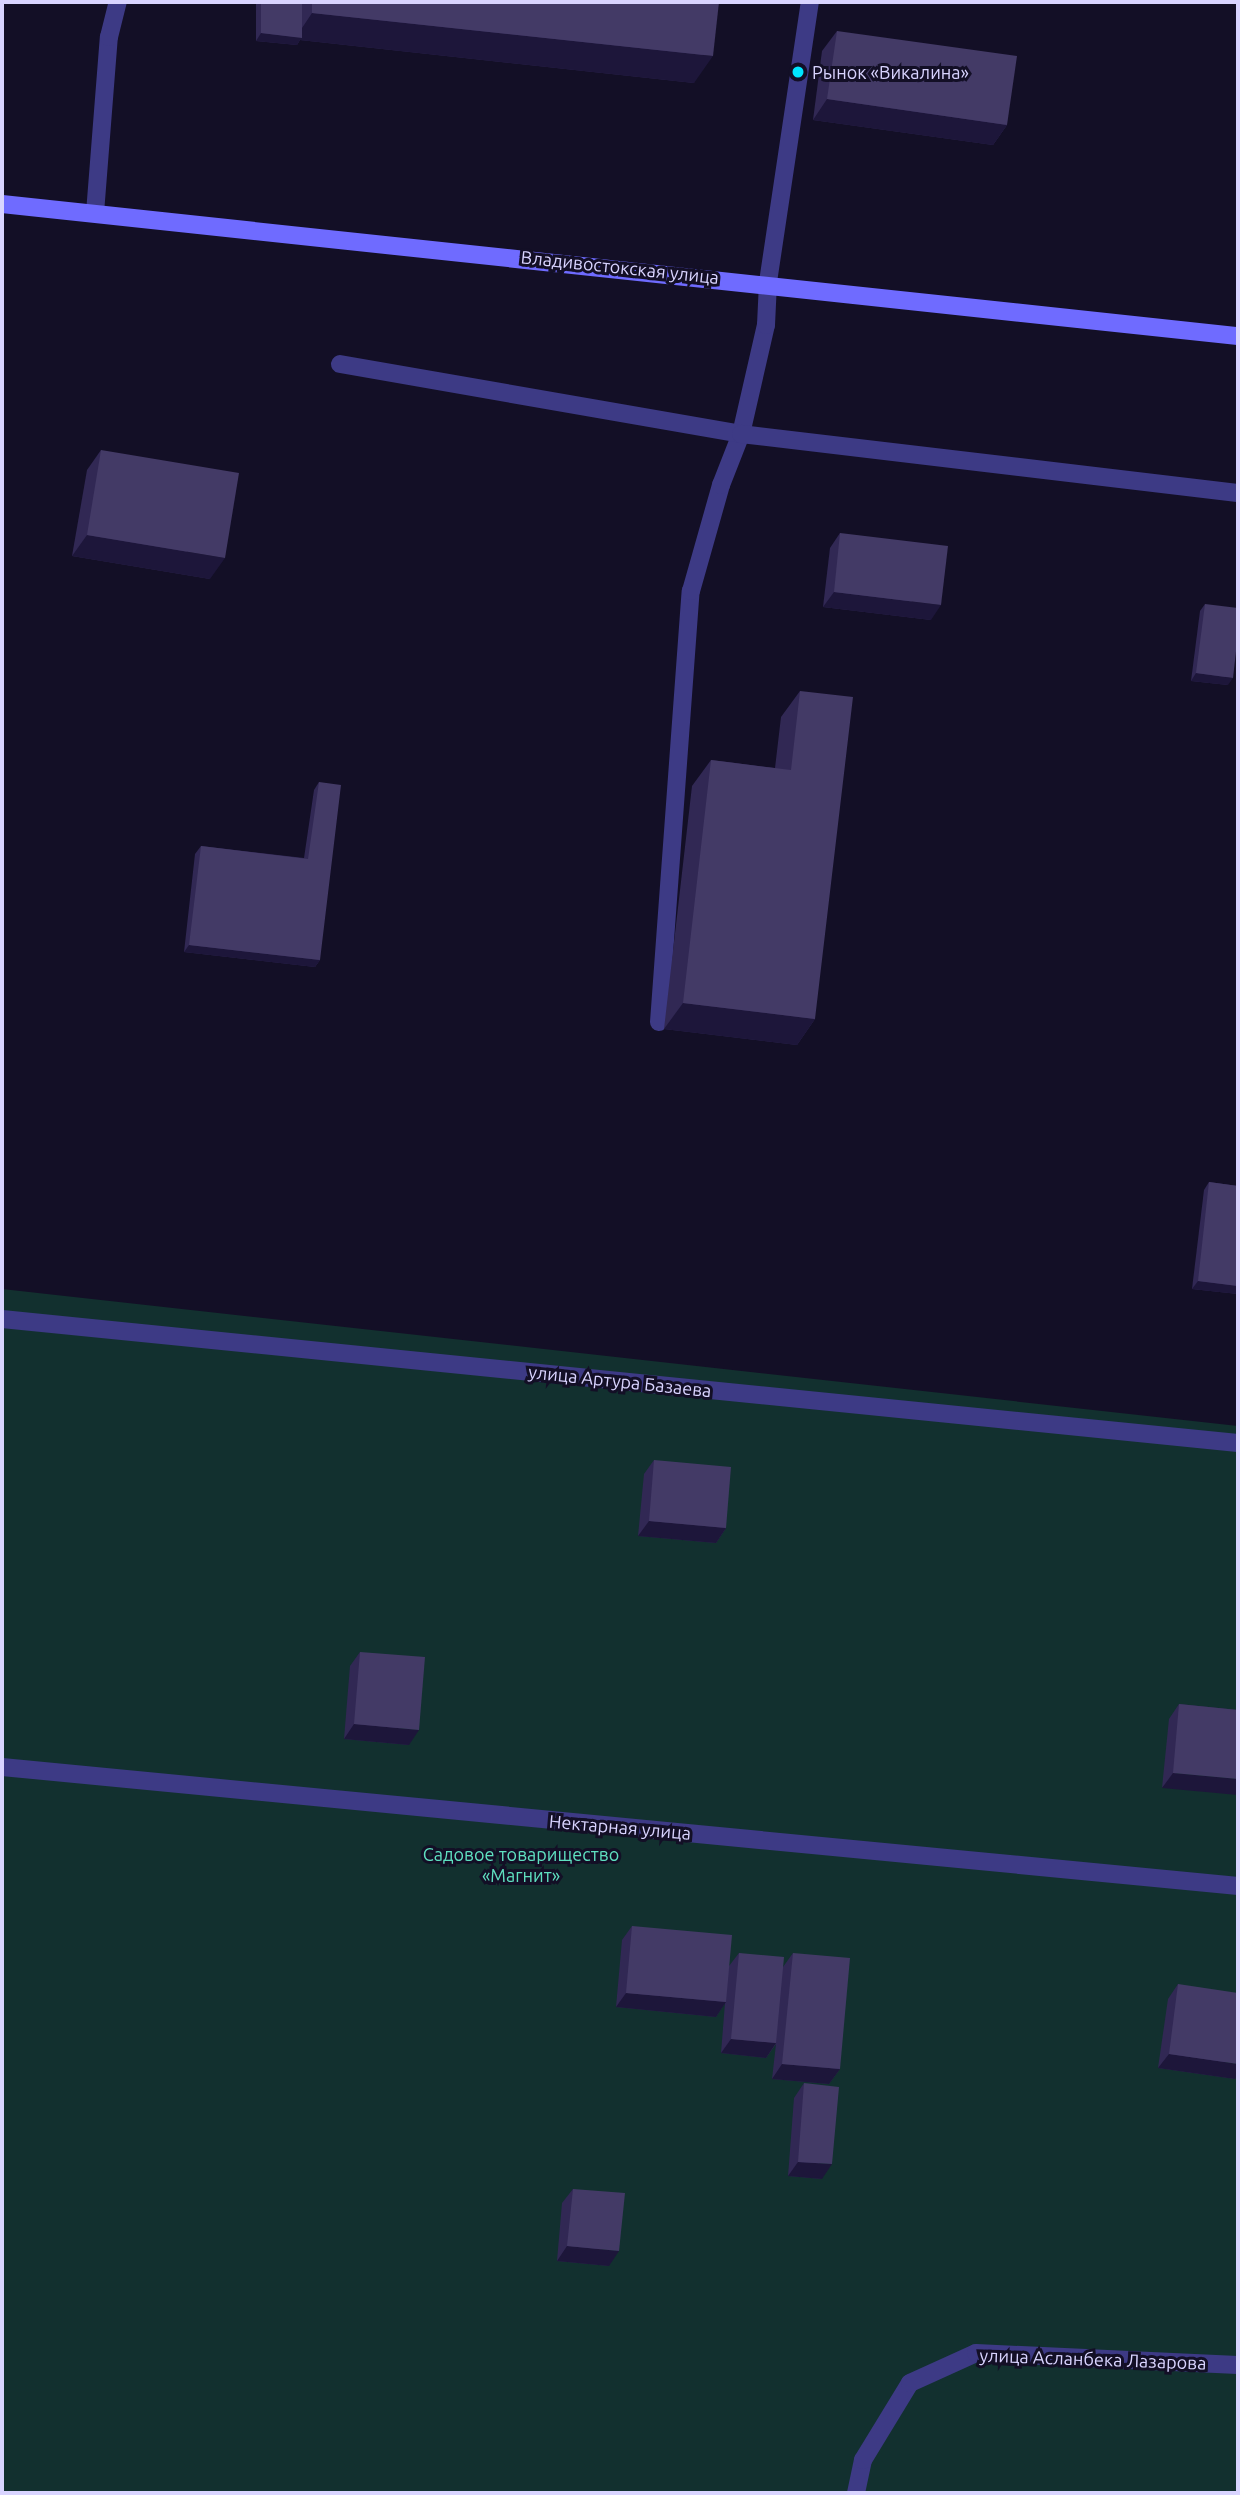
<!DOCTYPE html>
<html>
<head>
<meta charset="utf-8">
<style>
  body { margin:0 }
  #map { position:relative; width:1240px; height:2495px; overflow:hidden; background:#130f26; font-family:Ubuntu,sans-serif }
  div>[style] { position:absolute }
  .green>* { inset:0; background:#12302f }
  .lane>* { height:18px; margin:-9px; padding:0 9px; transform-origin:9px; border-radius:9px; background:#3d3a85 }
  .street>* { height:18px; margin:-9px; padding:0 9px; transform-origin:9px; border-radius:9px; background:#3d3a85 }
  .secondary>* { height:18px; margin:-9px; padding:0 9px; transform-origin:9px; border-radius:9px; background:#6f6bff }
  .wall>* { inset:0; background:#312854 }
  .shaded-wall>* { inset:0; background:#1d163a }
  .building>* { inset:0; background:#433a66 }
  .dots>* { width:19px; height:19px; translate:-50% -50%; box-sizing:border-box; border:4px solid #130f26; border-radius:50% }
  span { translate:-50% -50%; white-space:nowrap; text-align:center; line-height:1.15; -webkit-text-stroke:6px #130f26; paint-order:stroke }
  .poi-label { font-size:18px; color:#d9d4ff }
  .left { translate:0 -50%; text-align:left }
  .street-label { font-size:18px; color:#d9d4ff }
  .park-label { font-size:18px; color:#5fe0c0 }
  .frame { position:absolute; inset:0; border:4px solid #d9d4ff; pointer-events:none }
</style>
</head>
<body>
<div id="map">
  <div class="green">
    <div style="clip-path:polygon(2px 1289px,1238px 1426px,1238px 2493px,2px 2493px)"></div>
  </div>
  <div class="lane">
    <div style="left:95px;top:213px;width:177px;rotate:-85.5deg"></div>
    <div style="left:109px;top:37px;width:36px;rotate:-76deg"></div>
    <div style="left:659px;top:1022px;width:432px;rotate:-85.8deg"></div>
    <div style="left:691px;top:591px;width:110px;rotate:-74.2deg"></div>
    <div style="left:721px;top:485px;width:55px;rotate:-68.6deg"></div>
    <div style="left:741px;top:434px;width:112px;rotate:-77.1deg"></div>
    <div style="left:766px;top:325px;width:43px;rotate:-87.3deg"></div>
    <div style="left:768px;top:282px;width:283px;rotate:-81.5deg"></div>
  </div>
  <div class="street">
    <div style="left:340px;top:364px;width:407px;rotate:9.9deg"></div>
    <div style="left:741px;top:434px;width:500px;rotate:6.77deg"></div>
    <div style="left:2px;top:1319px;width:1242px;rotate:5.73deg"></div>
    <div style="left:2px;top:1767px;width:1242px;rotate:5.5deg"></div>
    <div style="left:856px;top:2493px;width:34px;rotate:-78deg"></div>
    <div style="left:863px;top:2460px;width:90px;rotate:-58.6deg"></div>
    <div style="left:910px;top:2383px;width:72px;rotate:-24.4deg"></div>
    <div style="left:976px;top:2353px;width:262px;rotate:2.6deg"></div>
  </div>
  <div class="secondary">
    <div style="left:2px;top:204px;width:1243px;rotate:6.1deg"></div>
  </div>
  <div class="wall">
    <div style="clip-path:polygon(256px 2px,719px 2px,694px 83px,300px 40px,297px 45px,256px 41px)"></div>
    <div style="clip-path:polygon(837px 31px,1007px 125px,993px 145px,813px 120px,822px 51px)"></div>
    <div style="clip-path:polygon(101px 450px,210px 579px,72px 556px,87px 470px)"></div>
    <div style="clip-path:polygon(840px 533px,931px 620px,823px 607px,830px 548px)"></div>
    <div style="clip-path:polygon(1205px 604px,1228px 685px,1191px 681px,1200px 611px)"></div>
    <div style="clip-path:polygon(800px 691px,815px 1019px,797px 1045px,664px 1029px,692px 786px,711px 760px,775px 768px,781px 717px)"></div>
    <div style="clip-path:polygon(319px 782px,320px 960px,315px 967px,184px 952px,195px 854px,201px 846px,304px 858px,314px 790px)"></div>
    <div style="clip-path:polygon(1209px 1182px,1238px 1186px,1238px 1294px,1192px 1289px,1204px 1190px)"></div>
    <div style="clip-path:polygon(654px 1460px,726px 1528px,716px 1543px,638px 1536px,644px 1474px)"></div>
    <div style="clip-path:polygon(360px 1652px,409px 1745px,344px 1739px,350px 1666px)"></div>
    <div style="clip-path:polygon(1179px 1704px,1238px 1710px,1162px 1788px,1169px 1719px)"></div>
    <div style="clip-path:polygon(632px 1926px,729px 1966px,739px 1953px,783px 1967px,793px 1953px,840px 2069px,829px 2084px,772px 2079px,776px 2044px,766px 2058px,721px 2053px,725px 2003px,716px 2017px,616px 2007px,622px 1940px)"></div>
    <div style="clip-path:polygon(1178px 1984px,1235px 2079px,1158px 2068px,1168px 1999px)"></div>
    <div style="clip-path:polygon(804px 2083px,822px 2179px,788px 2176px,794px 2098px)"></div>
    <div style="clip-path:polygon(573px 2189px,609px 2266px,557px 2261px,562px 2203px)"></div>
  </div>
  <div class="shaded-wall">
    <div style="clip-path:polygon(312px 13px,713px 56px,694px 83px,300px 40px,297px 45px,256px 41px,261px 33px,296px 37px)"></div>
    <div style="clip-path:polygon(827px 99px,1007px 125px,993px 145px,813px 120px)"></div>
    <div style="clip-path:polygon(87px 535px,225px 558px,210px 579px,72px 556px)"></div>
    <div style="clip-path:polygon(834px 592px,941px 605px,931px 620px,823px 607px)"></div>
    <div style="clip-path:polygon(1196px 673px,1233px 678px,1228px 685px,1191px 681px)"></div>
    <div style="clip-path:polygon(189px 945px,320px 960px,315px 967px,184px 952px)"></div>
    <div style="clip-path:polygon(683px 1003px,815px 1019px,797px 1045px,664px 1029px)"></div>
    <div style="clip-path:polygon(1198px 1281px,1238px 1286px,1238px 1294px,1192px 1289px)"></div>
    <div style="clip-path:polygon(649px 1521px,726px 1528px,716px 1543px,638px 1536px)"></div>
    <div style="clip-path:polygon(354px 1724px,419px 1730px,409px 1745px,344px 1739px)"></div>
    <div style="clip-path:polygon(1173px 1773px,1238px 1779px,1238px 1795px,1162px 1788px)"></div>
    <div style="clip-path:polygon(626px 1993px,726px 2002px,716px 2017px,616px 2007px)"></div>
    <div style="clip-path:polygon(731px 2039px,776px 2043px,766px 2058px,721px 2053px)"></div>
    <div style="clip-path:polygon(1169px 2054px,1238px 2064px,1238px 2075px,1235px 2079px,1158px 2068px)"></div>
    <div style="clip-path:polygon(782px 2064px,840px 2069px,829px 2084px,772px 2079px)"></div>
    <div style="clip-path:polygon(798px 2162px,832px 2164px,822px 2179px,788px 2176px)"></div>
    <div style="clip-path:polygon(567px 2246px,619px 2251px,609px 2266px,557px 2261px)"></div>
  </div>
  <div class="building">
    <div style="clip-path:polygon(261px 2px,302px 2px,302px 38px,261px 33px)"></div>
    <div style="clip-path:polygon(312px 2px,719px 2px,713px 56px,312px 13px)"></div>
    <div style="clip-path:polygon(837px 31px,1017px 56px,1007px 125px,827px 99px)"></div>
    <div style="clip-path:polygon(101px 450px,239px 473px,225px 558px,87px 535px)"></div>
    <div style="clip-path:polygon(840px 533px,948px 546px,941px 605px,834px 592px)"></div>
    <div style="clip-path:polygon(1205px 604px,1238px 608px,1238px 634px,1233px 678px,1196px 673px)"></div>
    <div style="clip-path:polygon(800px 691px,853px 697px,815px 1019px,683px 1003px,711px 760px,791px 770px)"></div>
    <div style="clip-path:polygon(319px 782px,341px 785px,320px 960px,189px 945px,201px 846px,308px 859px)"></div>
    <div style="clip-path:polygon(1209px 1182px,1238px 1186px,1238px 1286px,1198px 1281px)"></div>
    <div style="clip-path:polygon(654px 1460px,731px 1467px,726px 1528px,649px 1521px)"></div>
    <div style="clip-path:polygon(360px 1652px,425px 1657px,419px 1730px,354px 1724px)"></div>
    <div style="clip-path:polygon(1179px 1704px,1238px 1710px,1238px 1779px,1173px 1773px)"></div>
    <div style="clip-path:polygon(632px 1926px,732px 1935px,726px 2002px,626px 1993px)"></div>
    <div style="clip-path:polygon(739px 1953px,784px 1957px,776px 2043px,731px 2039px)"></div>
    <div style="clip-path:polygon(793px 1953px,850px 1958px,840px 2069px,782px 2064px)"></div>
    <div style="clip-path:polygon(1178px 1984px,1238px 1993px,1238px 2064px,1169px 2054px)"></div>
    <div style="clip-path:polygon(804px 2083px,839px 2087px,832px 2164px,798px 2162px)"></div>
    <div style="clip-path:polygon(573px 2189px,625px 2193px,619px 2251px,567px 2246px)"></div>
  </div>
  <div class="dots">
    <div style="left:798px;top:72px;background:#00e5ff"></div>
  </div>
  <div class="poi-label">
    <span class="left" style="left:812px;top:72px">Рынок «Викалина»</span>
  </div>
  <div class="street-label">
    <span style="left:620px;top:267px;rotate:6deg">Владивостокская улица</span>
    <span style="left:620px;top:1381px;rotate:6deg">улица Артура Базаева</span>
    <span style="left:620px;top:1827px;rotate:5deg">Нектарная улица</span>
    <span style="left:1093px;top:2359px;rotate:2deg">улица Асланбека Лазарова</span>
  </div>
  <div class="park-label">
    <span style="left:521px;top:1865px">Садовое товарищество<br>«Магнит»</span>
  </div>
  <div class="frame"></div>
</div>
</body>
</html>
